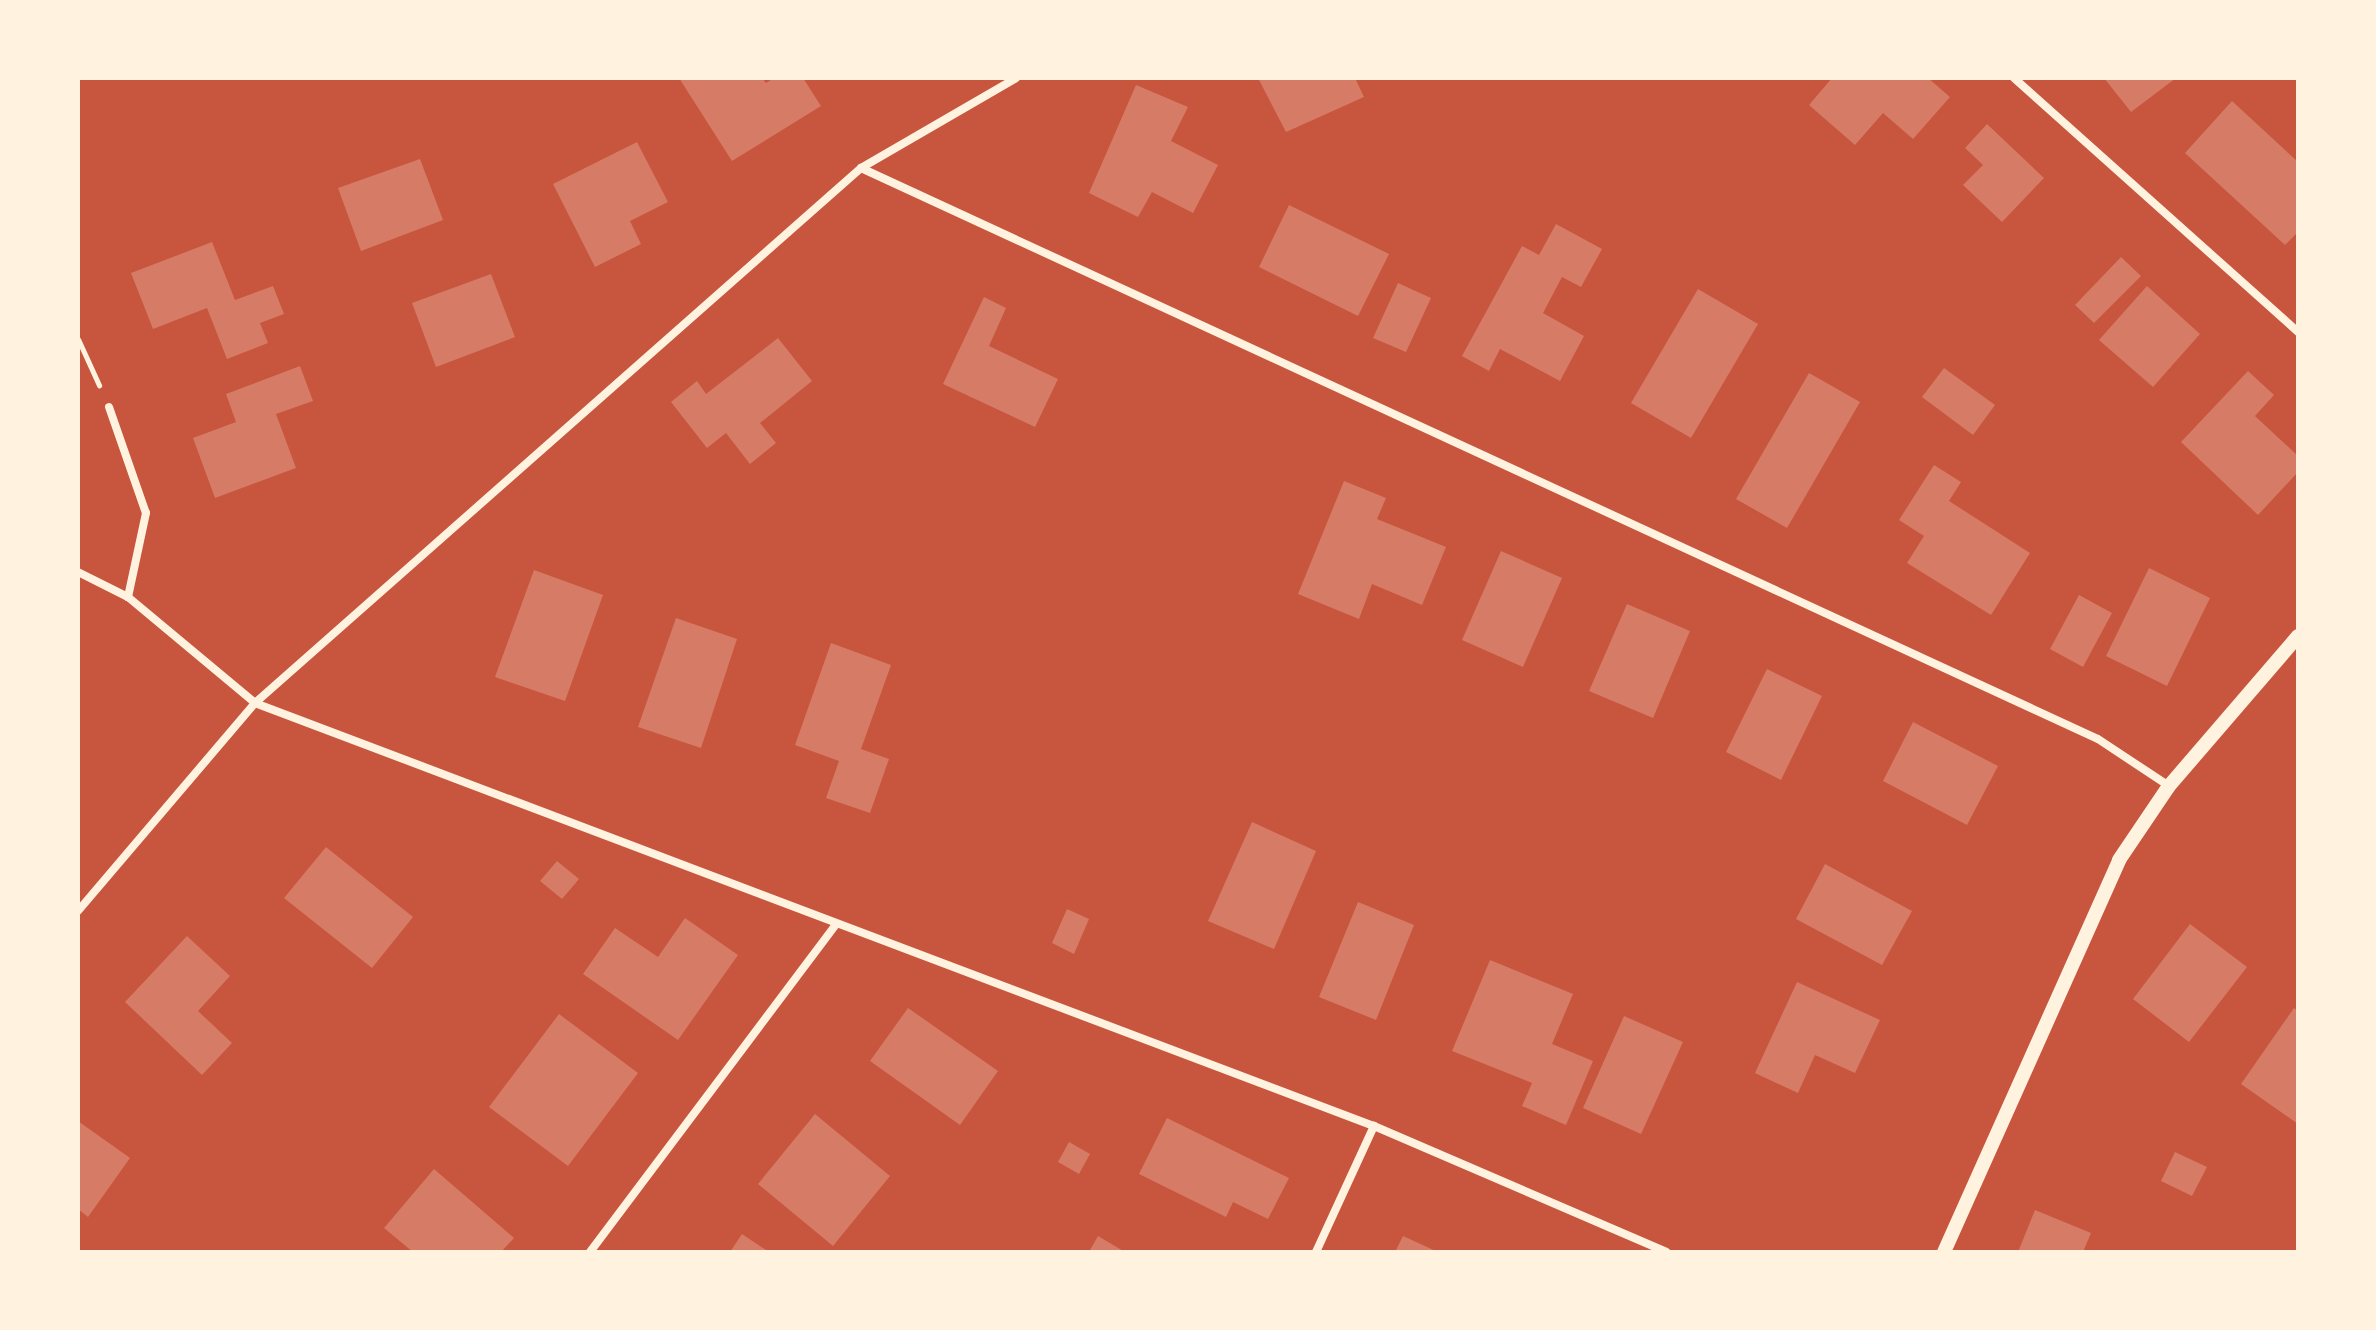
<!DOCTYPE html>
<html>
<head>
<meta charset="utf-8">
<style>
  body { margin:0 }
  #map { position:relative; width:2376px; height:1330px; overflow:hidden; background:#c8553d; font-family:"Sofia Sans Condensed",sans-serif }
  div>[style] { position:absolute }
  .building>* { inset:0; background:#d67c66 }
  .path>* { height:5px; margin:-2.5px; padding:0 2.5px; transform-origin:2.5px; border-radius:2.5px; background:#fff3e0 }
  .minor>* { height:8px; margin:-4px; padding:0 4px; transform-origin:4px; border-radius:4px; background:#fff3e0 }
  .tertiary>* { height:14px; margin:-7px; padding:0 7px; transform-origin:7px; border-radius:7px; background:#fff3e0 }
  span { translate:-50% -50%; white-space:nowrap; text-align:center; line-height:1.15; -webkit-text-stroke:8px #fff3e0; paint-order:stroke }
  .frame { position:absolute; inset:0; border:80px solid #fff3e0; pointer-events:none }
</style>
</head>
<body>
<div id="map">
  <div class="building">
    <div style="clip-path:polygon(679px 78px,762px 78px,766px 83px,774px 78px,803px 78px,821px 106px,732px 161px)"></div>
    <div style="clip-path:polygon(1258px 78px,1355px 78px,1364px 97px,1286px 132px)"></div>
    <div style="clip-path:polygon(1832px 78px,1928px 78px,1950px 97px,1913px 139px,1883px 113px,1855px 145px,1809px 105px)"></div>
    <div style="clip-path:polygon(2104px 78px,2176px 78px,2131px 112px)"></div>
    <div style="clip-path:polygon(1136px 85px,1188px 107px,1171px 141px,1218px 165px,1193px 213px,1152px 192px,1138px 217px,1089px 193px)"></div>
    <div style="clip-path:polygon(2232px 101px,2298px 162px,2298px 232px,2285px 245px,2185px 153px)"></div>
    <div style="clip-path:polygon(1987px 124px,2044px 178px,2002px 222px,1963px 185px,1983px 165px,1965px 148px)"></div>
    <div style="clip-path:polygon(637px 142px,668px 202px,630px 221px,641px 244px,595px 267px,553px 184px)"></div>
    <div style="clip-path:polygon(420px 159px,443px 220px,361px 251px,338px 188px)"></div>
    <div style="clip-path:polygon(1289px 205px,1389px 254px,1358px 316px,1259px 267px)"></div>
    <div style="clip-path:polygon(1556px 224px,1602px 249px,1581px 287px,1562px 277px,1543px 313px,1584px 336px,1560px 381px,1500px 349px,1489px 371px,1462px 356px,1522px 246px,1539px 255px)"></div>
    <div style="clip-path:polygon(212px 242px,235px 300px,273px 286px,284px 314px,260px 323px,268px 343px,227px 359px,207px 308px,153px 329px,131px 273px)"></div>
    <div style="clip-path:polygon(2121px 257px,2141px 276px,2094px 323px,2075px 305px)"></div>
    <div style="clip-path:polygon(491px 274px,515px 337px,436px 367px,412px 303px)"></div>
    <div style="clip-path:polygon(1398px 283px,1431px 298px,1406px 352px,1373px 338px)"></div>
    <div style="clip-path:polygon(2147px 286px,2200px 334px,2153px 387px,2099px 340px)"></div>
    <div style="clip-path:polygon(1698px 289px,1758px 324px,1691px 438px,1631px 403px)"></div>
    <div style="clip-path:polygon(984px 297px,1006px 308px,989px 346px,1058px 379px,1035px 427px,943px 384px)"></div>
    <div style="clip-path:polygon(778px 338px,812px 381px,760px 423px,776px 443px,750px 464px,726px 433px,707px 448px,671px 402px,697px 381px,706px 394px)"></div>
    <div style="clip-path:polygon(300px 366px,313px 401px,276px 414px,296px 468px,215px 498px,193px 438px,236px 422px,226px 394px)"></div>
    <div style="clip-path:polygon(1944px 368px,1995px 405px,1973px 435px,1922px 397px)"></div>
    <div style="clip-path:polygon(2248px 371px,2274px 395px,2255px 416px,2298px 456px,2298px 472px,2258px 515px,2181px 442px)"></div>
    <div style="clip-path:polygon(1809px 373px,1860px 402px,1787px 528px,1736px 499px)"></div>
    <div style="clip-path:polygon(1934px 465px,1961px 482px,1949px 501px,2030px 553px,1991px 615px,1907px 563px,1924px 536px,1899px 520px)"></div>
    <div style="clip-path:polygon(1344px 481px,1386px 498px,1377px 519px,1446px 547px,1422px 605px,1372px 584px,1359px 619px,1298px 594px)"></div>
    <div style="clip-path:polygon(1501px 551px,1562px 578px,1523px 667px,1462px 640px)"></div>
    <div style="clip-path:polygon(2149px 568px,2210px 598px,2167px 686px,2106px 656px)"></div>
    <div style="clip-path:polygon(534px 570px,603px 595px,565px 701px,495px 677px)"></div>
    <div style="clip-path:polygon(2079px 595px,2112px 613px,2083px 667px,2050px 649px)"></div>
    <div style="clip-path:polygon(1627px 604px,1690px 631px,1653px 718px,1589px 691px)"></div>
    <div style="clip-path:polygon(676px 618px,737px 639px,701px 748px,638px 727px)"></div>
    <div style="clip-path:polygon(831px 643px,891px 665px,861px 749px,889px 759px,870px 813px,826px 798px,839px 761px,795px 745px)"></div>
    <div style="clip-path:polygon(1767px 669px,1822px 696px,1781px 780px,1726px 752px)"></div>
    <div style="clip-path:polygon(1913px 722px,1998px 766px,1967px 825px,1883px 781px)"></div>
    <div style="clip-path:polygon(1252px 822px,1316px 851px,1274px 949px,1208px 921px)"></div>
    <div style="clip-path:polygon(326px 847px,413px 917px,372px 968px,284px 898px)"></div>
    <div style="clip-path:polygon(557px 861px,579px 879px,562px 899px,540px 881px)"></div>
    <div style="clip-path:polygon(1825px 864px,1912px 911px,1882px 965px,1796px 919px)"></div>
    <div style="clip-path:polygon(1358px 902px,1414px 925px,1376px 1020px,1319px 997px)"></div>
    <div style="clip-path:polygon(1067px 909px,1089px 919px,1074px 954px,1052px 943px)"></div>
    <div style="clip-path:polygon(685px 918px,738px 955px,678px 1040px,583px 974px,615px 928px,658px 957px)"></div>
    <div style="clip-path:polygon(2190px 924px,2247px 967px,2189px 1042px,2133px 999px)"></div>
    <div style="clip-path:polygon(187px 936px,230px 976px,198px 1011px,232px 1043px,202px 1075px,125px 1002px)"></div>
    <div style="clip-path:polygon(1490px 960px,1573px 994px,1552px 1044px,1593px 1061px,1566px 1125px,1522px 1106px,1532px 1083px,1452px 1051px)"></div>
    <div style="clip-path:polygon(1797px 982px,1880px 1020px,1855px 1073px,1815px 1055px,1798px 1093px,1755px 1073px)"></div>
    <div style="clip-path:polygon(908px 1008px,998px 1071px,960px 1125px,870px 1061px)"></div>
    <div style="clip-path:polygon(2294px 1008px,2298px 1011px,2298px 1124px,2241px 1084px)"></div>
    <div style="clip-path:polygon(559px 1014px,638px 1073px,568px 1166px,489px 1107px)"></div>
    <div style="clip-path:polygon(1624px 1016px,1683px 1042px,1641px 1134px,1583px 1108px)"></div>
    <div style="clip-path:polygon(815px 1114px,890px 1176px,833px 1246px,758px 1184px)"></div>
    <div style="clip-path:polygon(1167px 1118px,1289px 1178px,1268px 1219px,1233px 1202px,1226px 1217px,1139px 1174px)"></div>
    <div style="clip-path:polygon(78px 1121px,130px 1158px,88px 1217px,78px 1209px)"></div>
    <div style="clip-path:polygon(1069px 1142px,1090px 1154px,1079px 1174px,1058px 1162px)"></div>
    <div style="clip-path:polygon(2175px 1152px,2207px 1167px,2192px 1196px,2161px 1181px)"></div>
    <div style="clip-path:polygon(434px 1169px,514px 1238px,501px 1252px,413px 1252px,384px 1228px)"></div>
    <div style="clip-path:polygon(2035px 1210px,2091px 1233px,2083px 1252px,2018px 1252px)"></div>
    <div style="clip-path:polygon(742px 1234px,769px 1252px,730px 1252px)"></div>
    <div style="clip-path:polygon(1098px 1236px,1125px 1252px,1089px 1252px)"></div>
    <div style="clip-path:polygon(1403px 1236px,1438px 1252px,1395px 1252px)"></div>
  </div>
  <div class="path">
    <div style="left:78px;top:339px;width:51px;rotate:65.5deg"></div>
  </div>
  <div class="minor">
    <div style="left:2014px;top:78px;width:381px;rotate:41.8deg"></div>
    <div style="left:861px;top:168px;width:1362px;rotate:24.78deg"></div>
    <div style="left:2098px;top:739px;width:85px;rotate:33.5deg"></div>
    <div style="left:109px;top:407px;width:112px;rotate:70.8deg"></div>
    <div style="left:146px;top:513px;width:86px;rotate:102.1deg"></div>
    <div style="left:78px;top:572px;width:56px;rotate:26.6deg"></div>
    <div style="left:128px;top:597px;width:165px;rotate:39.8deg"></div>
    <div style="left:255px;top:703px;width:1196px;rotate:20.71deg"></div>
    <div style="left:1374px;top:1126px;width:318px;rotate:23.3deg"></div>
    <div style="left:78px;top:911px;width:273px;rotate:-49.6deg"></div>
    <div style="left:255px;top:703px;width:808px;rotate:-41.44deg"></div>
    <div style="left:861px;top:168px;width:179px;rotate:-30.1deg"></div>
    <div style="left:590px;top:1252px;width:410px;rotate:-53.1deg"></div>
    <div style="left:1316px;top:1252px;width:139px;rotate:-65.3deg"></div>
  </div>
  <div class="tertiary">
    <div style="left:1944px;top:1252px;width:429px;rotate:-65.9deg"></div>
    <div style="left:2119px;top:860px;width:89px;rotate:-56deg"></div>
    <div style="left:2169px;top:786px;width:198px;rotate:-49.3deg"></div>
  </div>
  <div class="frame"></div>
</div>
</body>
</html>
